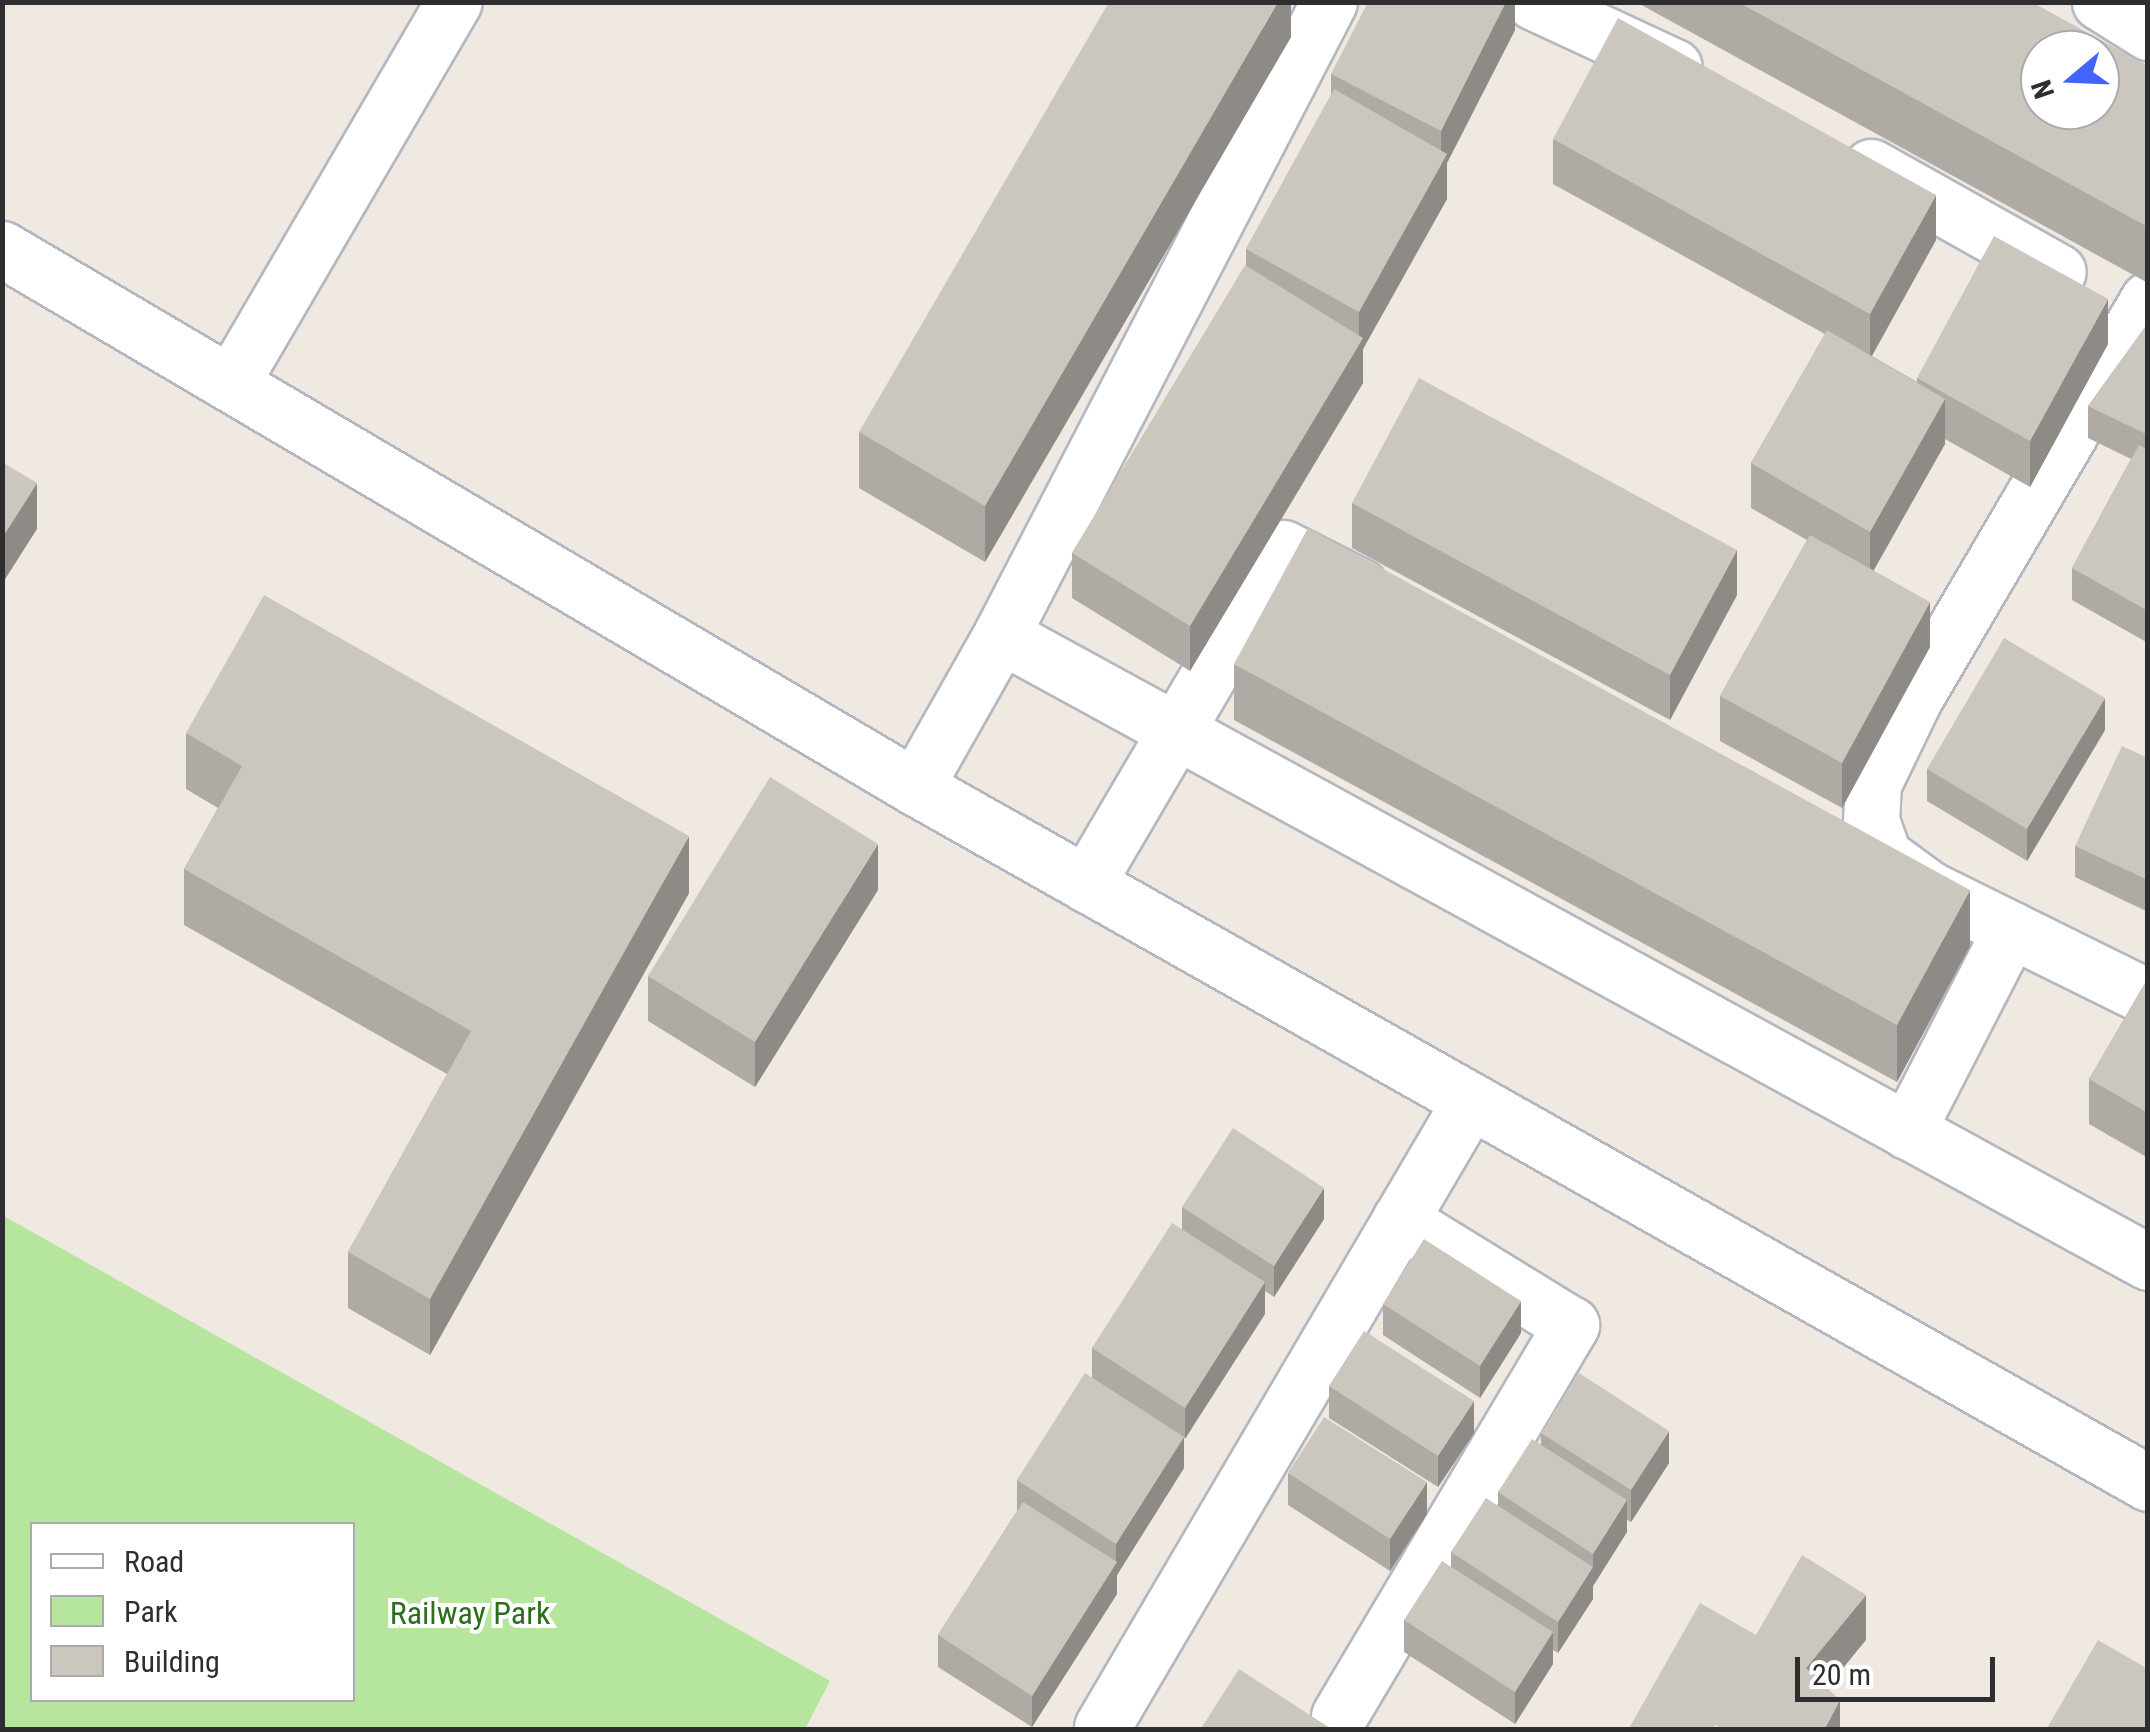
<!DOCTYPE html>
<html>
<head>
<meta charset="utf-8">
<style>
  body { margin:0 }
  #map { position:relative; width:2150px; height:1732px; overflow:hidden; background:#efe9e1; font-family:"Roboto Condensed",sans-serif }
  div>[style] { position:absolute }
  .green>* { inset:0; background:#b6e59e }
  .roads { filter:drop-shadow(2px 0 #b4b7c1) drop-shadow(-2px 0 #b4b7c1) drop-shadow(0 2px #b4b7c1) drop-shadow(0 -2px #b4b7c1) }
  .minor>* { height:55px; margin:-27.5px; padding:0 27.5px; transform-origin:27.5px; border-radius:27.5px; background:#fff }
  .wall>* { inset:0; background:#afaba4 }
  .shaded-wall>* { inset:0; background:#8e8b86 }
  .building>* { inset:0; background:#cbc7bf }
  span { translate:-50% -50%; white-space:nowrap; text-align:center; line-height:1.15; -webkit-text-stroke:8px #fff; paint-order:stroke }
  .park-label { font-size:32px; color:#2c6e1b }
  .frame { position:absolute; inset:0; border:5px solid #2e2e2e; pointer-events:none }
  .legend { position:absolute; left:30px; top:1522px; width:325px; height:180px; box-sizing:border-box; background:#fff; border:2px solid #ababab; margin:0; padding:12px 18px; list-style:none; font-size:30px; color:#2e2e2e }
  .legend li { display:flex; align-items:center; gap:20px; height:50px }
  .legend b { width:50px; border:2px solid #ababab }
  .north { position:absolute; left:2020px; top:30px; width:100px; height:100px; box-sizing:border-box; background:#fff; border:2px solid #ababab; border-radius:50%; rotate:251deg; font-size:28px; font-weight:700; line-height:40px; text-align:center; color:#2e2e2e }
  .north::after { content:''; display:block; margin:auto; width:35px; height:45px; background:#4264fb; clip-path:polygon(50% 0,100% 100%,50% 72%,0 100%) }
  .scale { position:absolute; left:1795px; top:1657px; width:200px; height:45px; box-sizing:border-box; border:5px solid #2e2e2e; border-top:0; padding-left:12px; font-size:30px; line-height:35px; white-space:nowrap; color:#2e2e2e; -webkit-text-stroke:8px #fff; paint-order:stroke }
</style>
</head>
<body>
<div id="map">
  <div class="green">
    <div style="clip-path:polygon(evenodd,2px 1215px,830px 1681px,805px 1729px,3px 1729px,2px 1215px,32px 1524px,352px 1524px,352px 1700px,32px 1700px,32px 1524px)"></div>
  </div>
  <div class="roads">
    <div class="minor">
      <div style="left:1534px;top:2px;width:154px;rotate:24.9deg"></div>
      <div style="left:2100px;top:2px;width:57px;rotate:32deg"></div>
      <div style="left:1871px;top:167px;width:214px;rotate:29.3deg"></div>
      <div style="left:2px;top:249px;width:1060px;rotate:30.51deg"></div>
      <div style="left:915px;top:787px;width:1416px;rotate:29.44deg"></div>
      <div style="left:2148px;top:300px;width:460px;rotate:120.4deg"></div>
      <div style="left:1915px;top:697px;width:97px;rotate:115.8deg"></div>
      <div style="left:1873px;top:784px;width:37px;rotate:93deg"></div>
      <div style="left:1871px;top:821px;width:37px;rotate:70deg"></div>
      <div style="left:1884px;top:856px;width:56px;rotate:36.3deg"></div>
      <div style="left:1929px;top:889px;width:244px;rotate:26.3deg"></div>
      <div style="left:231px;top:383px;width:441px;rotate:-59.7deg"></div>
      <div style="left:1001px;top:635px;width:1307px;rotate:28.66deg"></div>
      <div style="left:915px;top:787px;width:175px;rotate:-60.5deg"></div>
      <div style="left:1001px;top:635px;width:713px;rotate:-62.61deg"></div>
      <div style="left:1086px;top:884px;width:389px;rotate:-59.6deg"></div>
      <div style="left:1283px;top:548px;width:86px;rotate:26.9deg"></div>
      <div style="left:1907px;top:1131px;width:227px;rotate:-62.8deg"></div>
      <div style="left:1339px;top:1716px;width:455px;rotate:-59.3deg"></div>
      <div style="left:1571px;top:1325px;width:201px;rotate:-148.4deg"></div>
      <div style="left:1102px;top:1727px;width:726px;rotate:-59.55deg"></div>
    </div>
  </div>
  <div class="wall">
    <div style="clip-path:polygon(1291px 2px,1291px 37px,985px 562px,859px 488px,859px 432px)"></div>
    <div style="clip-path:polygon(1515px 2px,1515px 30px,1447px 163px,1447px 199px,1363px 349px,1363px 383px,1190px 671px,1072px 598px,1072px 553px,1246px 266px,1246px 249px,1331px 95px,1331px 74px)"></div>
    <div style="clip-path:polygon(1636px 2px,2031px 2px,2148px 66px,2148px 283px)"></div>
    <div style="clip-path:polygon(1553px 139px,1936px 240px,1872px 356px,1917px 382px,1917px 378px,2108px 344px,2030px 487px,1945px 439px,1945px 444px,1873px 570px,1930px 647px,1842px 808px,1720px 741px,1720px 696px,1807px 540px,1751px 508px,1751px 463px,1825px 334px,1553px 184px)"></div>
    <div style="clip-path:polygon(2148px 323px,2148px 643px,2072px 600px,2072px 568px,2131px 459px,2088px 438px,2088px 406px)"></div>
    <div style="clip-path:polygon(1352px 503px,1737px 595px,1670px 720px,1352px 548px)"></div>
    <div style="clip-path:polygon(1234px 664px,1970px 946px,1897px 1082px,1234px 720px)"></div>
    <div style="clip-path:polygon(2105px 730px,2027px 861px,1927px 801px,1927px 769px)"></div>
    <div style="clip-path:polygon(186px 733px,689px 893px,430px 1355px,348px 1308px,348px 1252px,447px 1074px,184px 925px,184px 869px,218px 808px,186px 789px)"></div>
    <div style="clip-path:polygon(2148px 758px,2148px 912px,2075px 877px,2075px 846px)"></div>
    <div style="clip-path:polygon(878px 890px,755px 1087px,648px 1021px,648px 976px)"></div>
    <div style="clip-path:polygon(2148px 978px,2148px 1158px,2089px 1124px,2089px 1079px)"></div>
    <div style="clip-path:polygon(1182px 1207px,1324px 1219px,1274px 1297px,1265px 1291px,1265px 1314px,1184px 1439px,1184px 1468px,1117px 1575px,1117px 1594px,1032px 1727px,938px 1667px,938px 1635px,1017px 1511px,1017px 1480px,1092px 1377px,1092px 1348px,1182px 1230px)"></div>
    <div style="clip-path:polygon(1383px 1304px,1521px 1333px,1480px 1398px,1383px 1335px)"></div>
    <div style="clip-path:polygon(1329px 1386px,1474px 1433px,1438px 1487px,1329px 1418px)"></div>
    <div style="clip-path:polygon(1541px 1433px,1669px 1463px,1631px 1522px,1627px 1520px,1627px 1532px,1593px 1586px,1593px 1599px,1558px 1653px,1553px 1650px,1553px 1664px,1515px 1724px,1404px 1652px,1404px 1620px,1451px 1567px,1451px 1552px,1498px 1506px,1498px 1492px,1541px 1444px)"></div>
    <div style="clip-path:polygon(1288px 1473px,1427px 1514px,1390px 1571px,1288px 1505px)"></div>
  </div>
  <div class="shaded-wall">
    <div style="clip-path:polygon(1278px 2px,1291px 2px,1291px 37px,985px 562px,985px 506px)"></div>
    <div style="clip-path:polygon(1506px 2px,1515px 2px,1515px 30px,1447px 163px,1447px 199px,1363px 349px,1363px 383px,1190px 671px,1190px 626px,1359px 345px,1359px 312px,1441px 165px,1441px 131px)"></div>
    <div style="clip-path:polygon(1936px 195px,1936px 240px,1870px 359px,1870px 314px)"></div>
    <div style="clip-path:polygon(2108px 299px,2108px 344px,2030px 487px,2030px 441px)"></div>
    <div style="clip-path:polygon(1945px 399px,1945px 444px,1870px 577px,1870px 532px)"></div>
    <div style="clip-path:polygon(37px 483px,37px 529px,2px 584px,2px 538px)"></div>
    <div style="clip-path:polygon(1737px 550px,1737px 595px,1670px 720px,1670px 675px)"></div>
    <div style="clip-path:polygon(1930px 602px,1930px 647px,1842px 808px,1842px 763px)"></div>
    <div style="clip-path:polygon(2105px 698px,2105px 730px,2027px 861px,2027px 829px)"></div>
    <div style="clip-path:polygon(689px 836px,689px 893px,430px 1355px,430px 1299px)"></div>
    <div style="clip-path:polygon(878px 844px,878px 890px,755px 1087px,755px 1042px)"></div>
    <div style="clip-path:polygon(1970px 890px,1970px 946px,1897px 1082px,1897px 1025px)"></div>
    <div style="clip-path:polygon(1324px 1188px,1324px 1219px,1274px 1297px,1274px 1266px)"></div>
    <div style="clip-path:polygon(1265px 1282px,1265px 1314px,1185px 1439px,1185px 1408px)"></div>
    <div style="clip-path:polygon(1521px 1301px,1521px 1333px,1480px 1398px,1480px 1366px)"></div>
    <div style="clip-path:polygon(1474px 1401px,1474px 1433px,1438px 1487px,1438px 1456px)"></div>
    <div style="clip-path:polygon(1669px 1431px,1669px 1463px,1631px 1522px,1631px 1490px)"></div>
    <div style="clip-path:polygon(1184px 1437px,1184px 1468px,1117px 1575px,1117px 1594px,1032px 1727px,1032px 1696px,1116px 1563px,1116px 1544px)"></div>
    <div style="clip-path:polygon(1427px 1482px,1427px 1514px,1390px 1571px,1390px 1539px)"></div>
    <div style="clip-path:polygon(1627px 1500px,1627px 1532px,1593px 1586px,1593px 1554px)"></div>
    <div style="clip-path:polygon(1593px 1567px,1593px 1599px,1558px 1653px,1558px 1622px)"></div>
    <div style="clip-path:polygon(1866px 1595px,1866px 1640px,1806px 1713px,1806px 1668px)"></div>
    <div style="clip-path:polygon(1553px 1632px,1553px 1664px,1515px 1724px,1515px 1692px)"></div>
    <div style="clip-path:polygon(1840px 1700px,1840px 1730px,1824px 1730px)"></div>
  </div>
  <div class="building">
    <div style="clip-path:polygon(1109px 2px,1278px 2px,985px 506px,859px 432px)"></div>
    <div style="clip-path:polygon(1368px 2px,1506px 2px,1441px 131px,1331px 74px)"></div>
    <div style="clip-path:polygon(evenodd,1738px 2px,2031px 2px,2148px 66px,2148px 227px,1738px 2px,2040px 50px,2100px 50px,2100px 110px,2040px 110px,2040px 50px)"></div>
    <div style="clip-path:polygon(1618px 18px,1936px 195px,1870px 314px,1553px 139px)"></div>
    <div style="clip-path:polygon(1334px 89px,1447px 154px,1359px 312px,1246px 249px)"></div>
    <div style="clip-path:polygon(1994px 236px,2108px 299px,2030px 441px,1917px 378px)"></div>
    <div style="clip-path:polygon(1245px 265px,1363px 338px,1190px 626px,1072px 553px)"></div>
    <div style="clip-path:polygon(2148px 323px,2148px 435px,2088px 406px)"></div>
    <div style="clip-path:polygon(1827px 330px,1945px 399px,1870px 532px,1751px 463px)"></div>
    <div style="clip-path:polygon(1419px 378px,1737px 550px,1670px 675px,1352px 503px)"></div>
    <div style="clip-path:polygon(2139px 445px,2148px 450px,2148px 611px,2072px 568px)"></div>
    <div style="clip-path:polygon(2px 462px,37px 483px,2px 538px)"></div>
    <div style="clip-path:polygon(1308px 528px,1970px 890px,1897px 1025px,1234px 664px)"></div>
    <div style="clip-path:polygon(1810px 535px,1930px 602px,1842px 763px,1720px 696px)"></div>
    <div style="clip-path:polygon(264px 595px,689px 836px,430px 1299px,348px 1252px,471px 1031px,184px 869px,242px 766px,186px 733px)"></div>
    <div style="clip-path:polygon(2004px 638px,2105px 698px,2027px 829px,1927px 769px)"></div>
    <div style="clip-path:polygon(2122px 746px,2148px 758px,2148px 880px,2075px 846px)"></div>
    <div style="clip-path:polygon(770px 777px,878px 844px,755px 1042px,648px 976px)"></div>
    <div style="clip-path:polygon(2148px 978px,2148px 1113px,2089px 1079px)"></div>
    <div style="clip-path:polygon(1233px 1128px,1324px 1188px,1274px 1266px,1182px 1207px)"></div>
    <div style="clip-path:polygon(1172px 1223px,1265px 1282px,1185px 1408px,1092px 1348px)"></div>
    <div style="clip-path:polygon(1424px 1239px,1521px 1301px,1480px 1366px,1383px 1304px)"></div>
    <div style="clip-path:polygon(1364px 1331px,1474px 1401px,1438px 1456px,1329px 1386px)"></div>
    <div style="clip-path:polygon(1085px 1373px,1184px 1437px,1116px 1544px,1017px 1480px)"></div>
    <div style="clip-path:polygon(1579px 1373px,1669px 1431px,1631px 1490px,1541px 1433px)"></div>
    <div style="clip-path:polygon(1324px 1417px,1427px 1482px,1390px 1539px,1288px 1473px)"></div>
    <div style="clip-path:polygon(1532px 1439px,1627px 1500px,1593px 1554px,1498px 1492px)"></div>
    <div style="clip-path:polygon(1486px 1498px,1593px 1567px,1558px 1622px,1451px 1552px)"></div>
    <div style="clip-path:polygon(1023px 1502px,1117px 1562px,1032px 1696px,938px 1635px)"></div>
    <div style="clip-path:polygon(1802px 1555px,1866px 1595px,1806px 1668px,1840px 1700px,1824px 1730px,1724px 1730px,1715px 1725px,1713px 1730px,1628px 1730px,1700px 1603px,1756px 1635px)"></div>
    <div style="clip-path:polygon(1442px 1561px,1553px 1632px,1515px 1692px,1404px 1620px)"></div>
    <div style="clip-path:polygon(2098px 1640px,2148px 1669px,2148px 1730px,2046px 1730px)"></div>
    <div style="clip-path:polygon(1239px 1669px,1333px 1730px,1200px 1730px)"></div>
  </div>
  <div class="park-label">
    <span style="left:470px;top:1613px">Railway Park</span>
  </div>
  <div class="frame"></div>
  <ul class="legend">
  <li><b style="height:12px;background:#fff"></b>Road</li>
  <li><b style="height:28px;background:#b6e59e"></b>Park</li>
  <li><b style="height:28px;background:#cbc7bf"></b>Building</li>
  </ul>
  <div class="north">N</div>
  <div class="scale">20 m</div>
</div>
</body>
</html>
